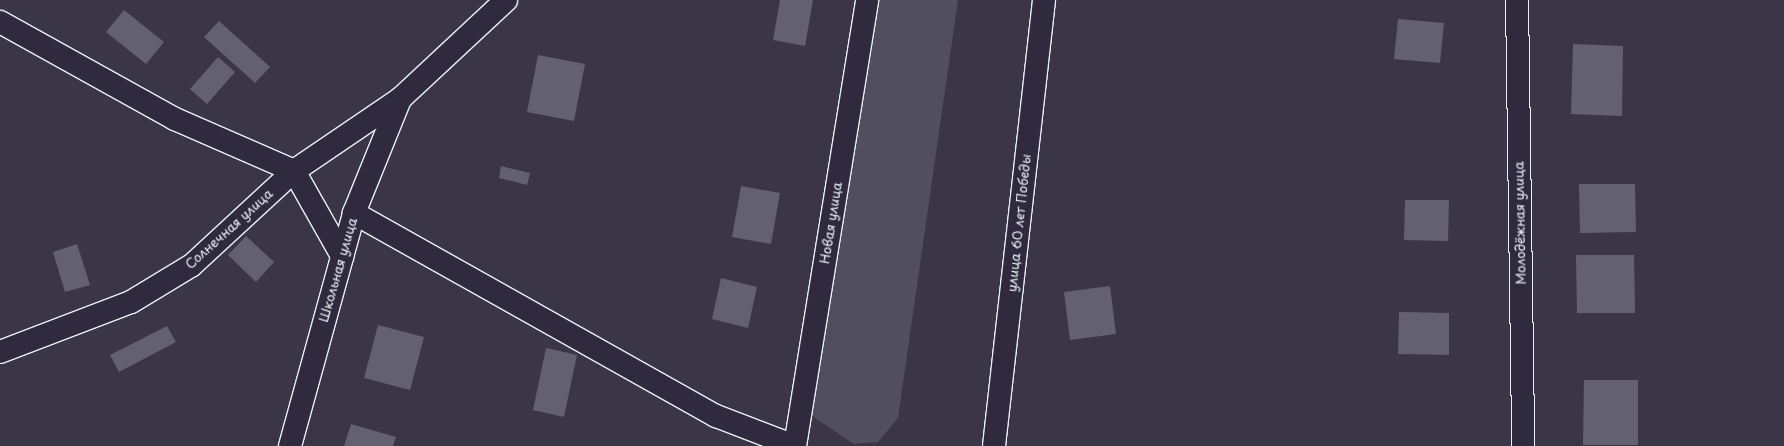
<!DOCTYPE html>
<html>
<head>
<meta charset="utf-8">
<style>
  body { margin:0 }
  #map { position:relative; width:1784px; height:446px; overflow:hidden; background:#3a3648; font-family:"Playpen Sans",sans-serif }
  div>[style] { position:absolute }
  .green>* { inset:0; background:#504e5f }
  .building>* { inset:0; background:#636171 }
  .roads { filter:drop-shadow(1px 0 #e8f1f8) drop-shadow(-1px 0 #e8f1f8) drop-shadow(0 1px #e8f1f8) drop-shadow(0 -1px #e8f1f8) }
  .minor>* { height:22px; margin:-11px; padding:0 11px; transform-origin:11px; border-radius:11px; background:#2f2a3d }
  span { translate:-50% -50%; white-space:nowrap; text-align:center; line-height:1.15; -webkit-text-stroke:4px #2f2a3d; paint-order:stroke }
  .street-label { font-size:13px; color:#e8f1f8 }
</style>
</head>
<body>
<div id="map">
  <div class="green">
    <div style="clip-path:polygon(878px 0,958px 0,898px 418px,878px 442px,854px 444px,812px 416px)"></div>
  </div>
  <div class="building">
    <div style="clip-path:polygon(780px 0,813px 0,805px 46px,773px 40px)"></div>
    <div style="clip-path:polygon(124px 10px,164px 42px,146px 64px,106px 32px)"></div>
    <div style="clip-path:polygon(1398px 19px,1444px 23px,1440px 63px,1394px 59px)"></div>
    <div style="clip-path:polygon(219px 21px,270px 67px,255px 83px,204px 37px)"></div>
    <div style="clip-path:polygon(1573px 44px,1623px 46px,1622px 116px,1571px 114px)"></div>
    <div style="clip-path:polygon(538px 55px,585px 64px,574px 121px,527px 112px)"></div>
    <div style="clip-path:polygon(218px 57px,235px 72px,207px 104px,190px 89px)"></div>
    <div style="clip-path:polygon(501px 166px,530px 173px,527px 185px,499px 178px)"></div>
    <div style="clip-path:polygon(1579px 184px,1635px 184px,1636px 232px,1580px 233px)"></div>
    <div style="clip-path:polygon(741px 186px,780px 193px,771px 244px,732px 237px)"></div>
    <div style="clip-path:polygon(1405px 200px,1449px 200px,1448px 241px,1404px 240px)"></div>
    <div style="clip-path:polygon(246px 236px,274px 262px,256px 282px,228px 255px)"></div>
    <div style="clip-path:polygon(77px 244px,90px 285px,65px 292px,53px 252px)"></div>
    <div style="clip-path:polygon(1576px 255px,1634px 255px,1635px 313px,1577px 313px)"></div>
    <div style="clip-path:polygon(721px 278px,757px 287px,748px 328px,712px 319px)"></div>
    <div style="clip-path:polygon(1110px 286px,1116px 334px,1070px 340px,1064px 292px)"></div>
    <div style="clip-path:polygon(1399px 312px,1449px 313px,1449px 355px,1398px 354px)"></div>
    <div style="clip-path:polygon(378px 325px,424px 337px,410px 390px,364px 378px)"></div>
    <div style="clip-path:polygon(167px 326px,176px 342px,119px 372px,110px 355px)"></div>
    <div style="clip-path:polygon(546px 348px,577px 355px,564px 417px,533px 410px)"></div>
    <div style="clip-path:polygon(1584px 380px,1638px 380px,1638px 445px,1583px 445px)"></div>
    <div style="clip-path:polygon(351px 424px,396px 437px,393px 446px,344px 446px)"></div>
  </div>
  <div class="roads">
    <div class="minor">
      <div style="left:1517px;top:0;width:446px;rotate:89.2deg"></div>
      <div style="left:0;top:22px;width:200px;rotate:29deg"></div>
      <div style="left:175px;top:119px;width:130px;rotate:23.6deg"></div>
      <div style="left:294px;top:171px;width:98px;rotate:60.5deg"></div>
      <div style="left:354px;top:213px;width:415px;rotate:29.3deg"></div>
      <div style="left:716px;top:416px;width:84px;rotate:21deg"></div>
      <div style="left:0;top:352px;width:140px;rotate:-20.9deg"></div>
      <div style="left:131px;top:302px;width:71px;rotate:-31.2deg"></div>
      <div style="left:192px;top:265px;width:139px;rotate:-42.7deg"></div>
      <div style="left:294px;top:171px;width:128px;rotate:-34.2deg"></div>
      <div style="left:400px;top:99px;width:145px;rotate:-43deg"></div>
      <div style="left:290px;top:446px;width:242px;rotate:-74.6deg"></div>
      <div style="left:354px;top:213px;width:123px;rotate:-68deg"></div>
      <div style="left:795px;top:446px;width:452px;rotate:-80.8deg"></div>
      <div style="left:994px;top:446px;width:449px;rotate:-83.6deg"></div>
    </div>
  </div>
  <div class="street-label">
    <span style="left:831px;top:223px;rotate:-81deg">Новая улица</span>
    <span style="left:1019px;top:223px;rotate:-84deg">улица 60 лет Победы</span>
    <span style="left:1520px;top:223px;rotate:-91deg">Молодёжная улица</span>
    <span style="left:229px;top:229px;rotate:-42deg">Солнечная улица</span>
    <span style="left:338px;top:270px;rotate:-74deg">Школьная улица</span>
  </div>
</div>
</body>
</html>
